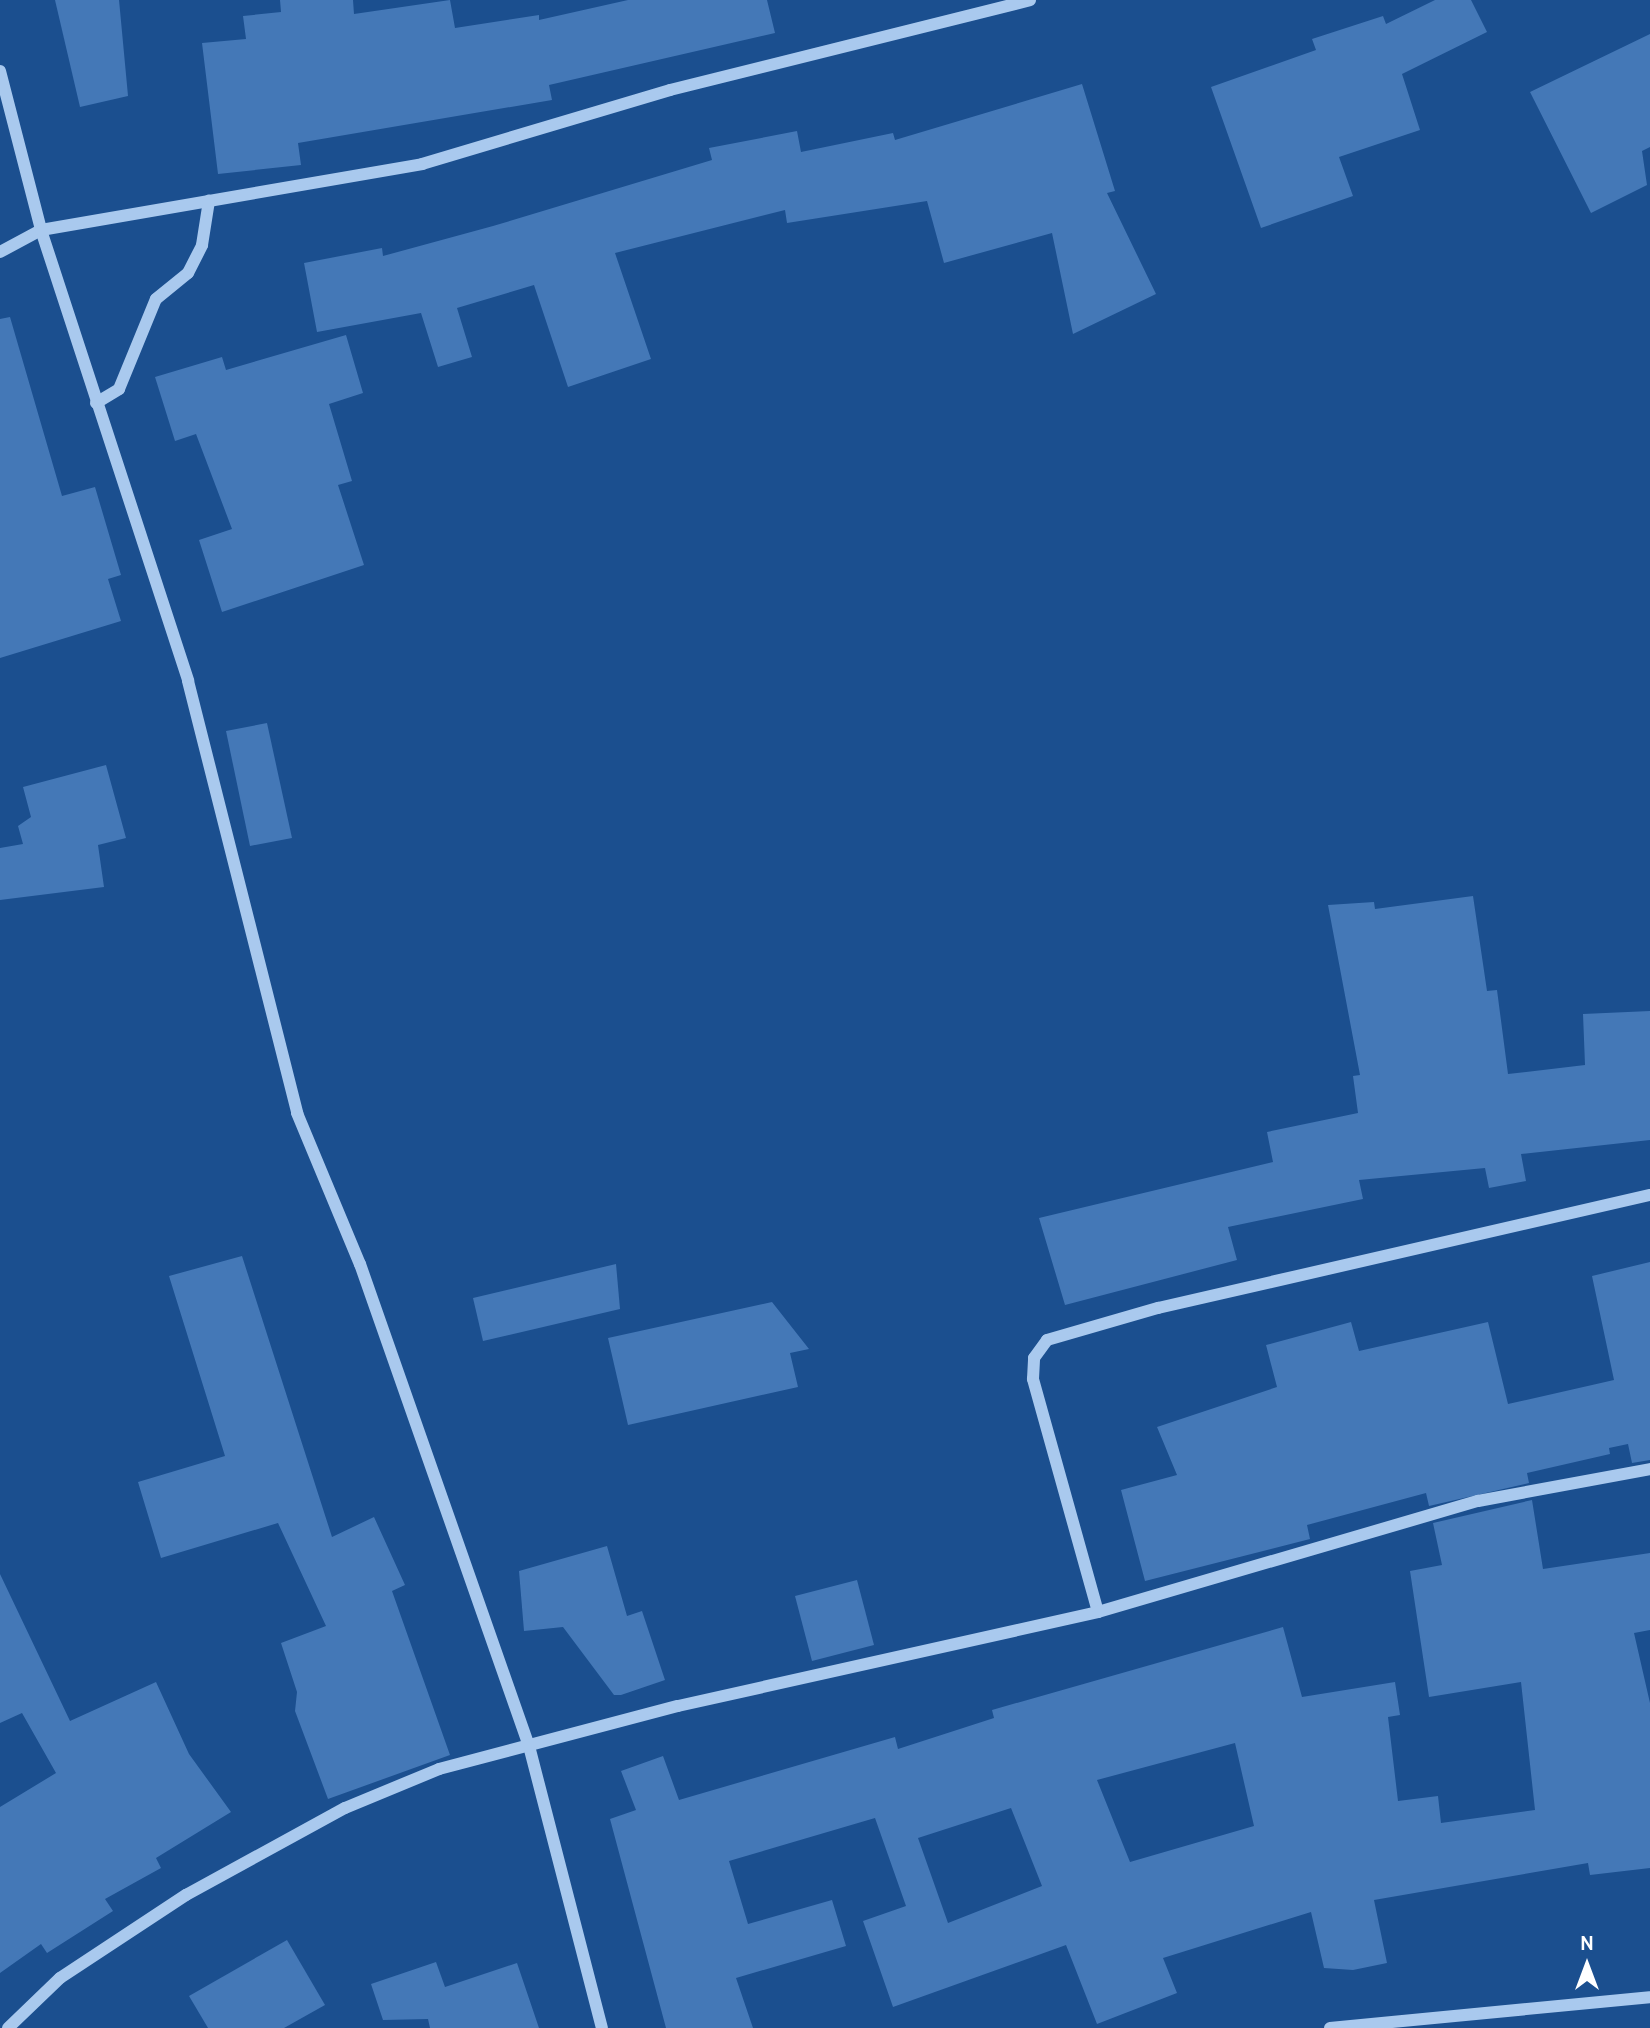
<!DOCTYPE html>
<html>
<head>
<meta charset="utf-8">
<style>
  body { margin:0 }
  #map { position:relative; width:1650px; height:2028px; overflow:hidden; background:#1b4f8f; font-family:Cabin,sans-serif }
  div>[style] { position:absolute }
  .building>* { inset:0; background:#4478b7 }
  .minor>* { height:12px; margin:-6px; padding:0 6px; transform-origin:6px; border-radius:6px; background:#a9c9ee }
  span { translate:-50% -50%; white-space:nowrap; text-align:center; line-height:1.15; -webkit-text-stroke:7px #1b4f8f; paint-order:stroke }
  .north { position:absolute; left:1552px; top:1930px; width:70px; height:70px; -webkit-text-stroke:5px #1b4f8f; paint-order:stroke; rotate:0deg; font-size:19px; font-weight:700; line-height:28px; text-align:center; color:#fff }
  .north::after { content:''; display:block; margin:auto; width:24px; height:32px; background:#fff; clip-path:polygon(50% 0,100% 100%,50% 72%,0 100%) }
</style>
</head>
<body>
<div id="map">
  <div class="building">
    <div style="clip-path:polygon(55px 0,119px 0,128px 96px,80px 107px)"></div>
    <div style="clip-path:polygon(280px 0,353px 0,354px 14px,450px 0,455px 28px,539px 15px,539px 20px,628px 0,767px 0,775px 33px,549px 85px,552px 100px,298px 143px,301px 165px,218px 174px,202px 43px,246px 39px,243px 16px,281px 12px)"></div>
    <div style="clip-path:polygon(1435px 0,1471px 0,1487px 32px,1402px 74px,1420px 130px,1339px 157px,1353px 196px,1261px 228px,1211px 87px,1316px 50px,1312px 39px,1383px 16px,1386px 24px)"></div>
    <div style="clip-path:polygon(1650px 34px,1650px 147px,1642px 151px,1647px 185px,1591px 213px,1530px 92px)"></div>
    <div style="clip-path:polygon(1082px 84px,1115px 191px,1107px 193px,1156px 294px,1073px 334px,1052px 233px,944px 263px,927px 201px,787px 223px,785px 210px,615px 253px,651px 359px,568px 387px,534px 285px,457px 308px,472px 357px,438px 367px,421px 313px,317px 332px,304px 263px,382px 248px,383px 256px,493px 226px,712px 160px,709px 148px,797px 131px,801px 152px,893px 133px,895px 140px)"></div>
    <div style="clip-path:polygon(10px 317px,62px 496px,95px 487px,121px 575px,108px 579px,121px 621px,0 658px,0 319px)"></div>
    <div style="clip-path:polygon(346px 335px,363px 393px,329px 404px,352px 481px,338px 485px,364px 565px,222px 612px,199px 540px,232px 529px,196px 434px,175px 441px,155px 377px,222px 357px,226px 370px)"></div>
    <div style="clip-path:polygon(267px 723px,292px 838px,250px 846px,226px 731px)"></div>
    <div style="clip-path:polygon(106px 765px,126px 838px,98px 845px,104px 887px,0 900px,0 848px,23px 844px,18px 826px,31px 817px,23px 787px)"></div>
    <div style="clip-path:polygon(1473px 896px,1487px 991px,1497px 990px,1508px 1074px,1585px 1065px,1583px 1014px,1650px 1011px,1650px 1140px,1521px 1154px,1526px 1181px,1489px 1188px,1485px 1168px,1359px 1180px,1363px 1199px,1228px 1227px,1237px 1260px,1065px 1305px,1039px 1218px,1273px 1162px,1267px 1132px,1358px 1113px,1353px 1076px,1360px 1075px,1328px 905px,1374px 902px,1375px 909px)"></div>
    <div style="clip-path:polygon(242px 1256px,332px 1537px,374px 1517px,405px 1585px,392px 1591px,450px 1755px,328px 1799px,295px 1711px,297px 1692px,281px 1643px,326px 1626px,278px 1523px,161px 1558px,138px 1482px,225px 1456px,169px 1276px)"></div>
    <div style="clip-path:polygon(1650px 1262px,1650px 1460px,1632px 1463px,1628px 1444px,1609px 1448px,1610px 1454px,1527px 1473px,1529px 1483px,1429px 1506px,1426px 1493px,1307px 1525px,1310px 1539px,1145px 1581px,1121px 1490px,1177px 1475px,1157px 1427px,1277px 1387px,1266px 1345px,1351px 1322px,1359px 1351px,1488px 1322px,1508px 1404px,1614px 1380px,1592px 1276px)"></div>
    <div style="clip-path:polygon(616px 1264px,620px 1309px,483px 1341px,473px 1298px)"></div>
    <div style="clip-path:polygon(772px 1302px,809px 1349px,790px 1353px,798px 1387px,628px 1425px,608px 1338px)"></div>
    <div style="clip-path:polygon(evenodd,1532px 1500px,1543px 1569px,1650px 1553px,1650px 1630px,1634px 1633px,1650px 1703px,1650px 1868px,1590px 1875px,1588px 1863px,1374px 1900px,1387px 1963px,1353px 1970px,1324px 1968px,1311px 1912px,1163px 1958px,1177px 1993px,1097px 2024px,1066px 1945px,893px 2007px,863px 1921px,906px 1906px,875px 1818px,729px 1861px,748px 1924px,832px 1900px,846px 1946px,736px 1978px,753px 2028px,666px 2028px,610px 1819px,636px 1810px,621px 1771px,663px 1756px,679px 1800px,895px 1737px,898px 1749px,994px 1718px,992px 1710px,1283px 1627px,1302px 1697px,1395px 1682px,1400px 1715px,1388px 1717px,1398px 1801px,1438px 1796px,1441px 1823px,1535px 1810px,1521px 1682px,1429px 1697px,1410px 1571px,1442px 1565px,1433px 1523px,1532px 1500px,1235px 1743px,1254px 1826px,1130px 1862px,1097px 1780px,1235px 1743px,1532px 1500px,1011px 1808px,1042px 1886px,948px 1923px,918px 1838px,1011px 1808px)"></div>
    <div style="clip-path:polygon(607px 1546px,627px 1616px,642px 1611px,665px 1680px,621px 1695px,614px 1695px,563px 1627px,524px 1631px,519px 1571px)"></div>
    <div style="clip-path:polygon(0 1574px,70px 1721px,156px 1682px,189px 1754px,231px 1812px,156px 1858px,161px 1868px,105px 1899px,113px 1911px,47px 1953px,41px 1944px,0 1973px,0 1807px,56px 1773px,22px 1713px,0 1723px)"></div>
    <div style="clip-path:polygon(857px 1580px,874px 1645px,812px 1661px,795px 1596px)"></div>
    <div style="clip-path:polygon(287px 1940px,325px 2005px,284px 2028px,208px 2028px,189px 1996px)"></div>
    <div style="clip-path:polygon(436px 1962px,445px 1987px,517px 1963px,539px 2028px,430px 2028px,428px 2019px,383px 2020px,371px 1984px)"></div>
  </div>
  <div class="minor">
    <div style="left:0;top:71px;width:164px;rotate:75.5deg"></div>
    <div style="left:41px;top:230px;width:474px;rotate:71.9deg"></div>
    <div style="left:188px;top:681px;width:446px;rotate:75.8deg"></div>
    <div style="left:297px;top:1113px;width:164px;rotate:67.4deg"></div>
    <div style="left:360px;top:1264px;width:511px;rotate:70.68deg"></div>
    <div style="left:529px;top:1746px;width:291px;rotate:75.5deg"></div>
    <div style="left:0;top:252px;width:47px;rotate:-28.2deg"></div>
    <div style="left:41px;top:230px;width:387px;rotate:-9.8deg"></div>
    <div style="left:422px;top:164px;width:259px;rotate:-16.6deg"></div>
    <div style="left:670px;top:90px;width:371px;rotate:-14deg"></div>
    <div style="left:96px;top:403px;width:27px;rotate:-31deg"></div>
    <div style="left:119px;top:389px;width:97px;rotate:-67.7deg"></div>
    <div style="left:156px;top:299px;width:41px;rotate:-39.1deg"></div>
    <div style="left:188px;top:273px;width:31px;rotate:-63deg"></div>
    <div style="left:202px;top:245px;width:45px;rotate:-81deg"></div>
    <div style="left:1098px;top:1612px;width:242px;rotate:-105.6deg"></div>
    <div style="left:1033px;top:1379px;width:21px;rotate:-87deg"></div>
    <div style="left:1034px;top:1358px;width:22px;rotate:-54deg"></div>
    <div style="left:1047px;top:1340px;width:116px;rotate:-16.1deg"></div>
    <div style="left:1158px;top:1308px;width:505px;rotate:-12.94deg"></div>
    <div style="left:8px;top:2028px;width:72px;rotate:-43.9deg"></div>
    <div style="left:60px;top:1978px;width:151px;rotate:-33.4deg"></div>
    <div style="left:186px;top:1895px;width:181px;rotate:-28.7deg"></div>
    <div style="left:345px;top:1808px;width:102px;rotate:-22.5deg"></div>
    <div style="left:439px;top:1769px;width:247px;rotate:-14.8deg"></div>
    <div style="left:678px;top:1706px;width:430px;rotate:-12.6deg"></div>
    <div style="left:1098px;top:1612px;width:396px;rotate:-16.3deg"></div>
    <div style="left:1478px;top:1501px;width:175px;rotate:-10.5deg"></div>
    <div style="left:1330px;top:2028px;width:321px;rotate:-5.5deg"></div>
  </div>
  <div class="north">N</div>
</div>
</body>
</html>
